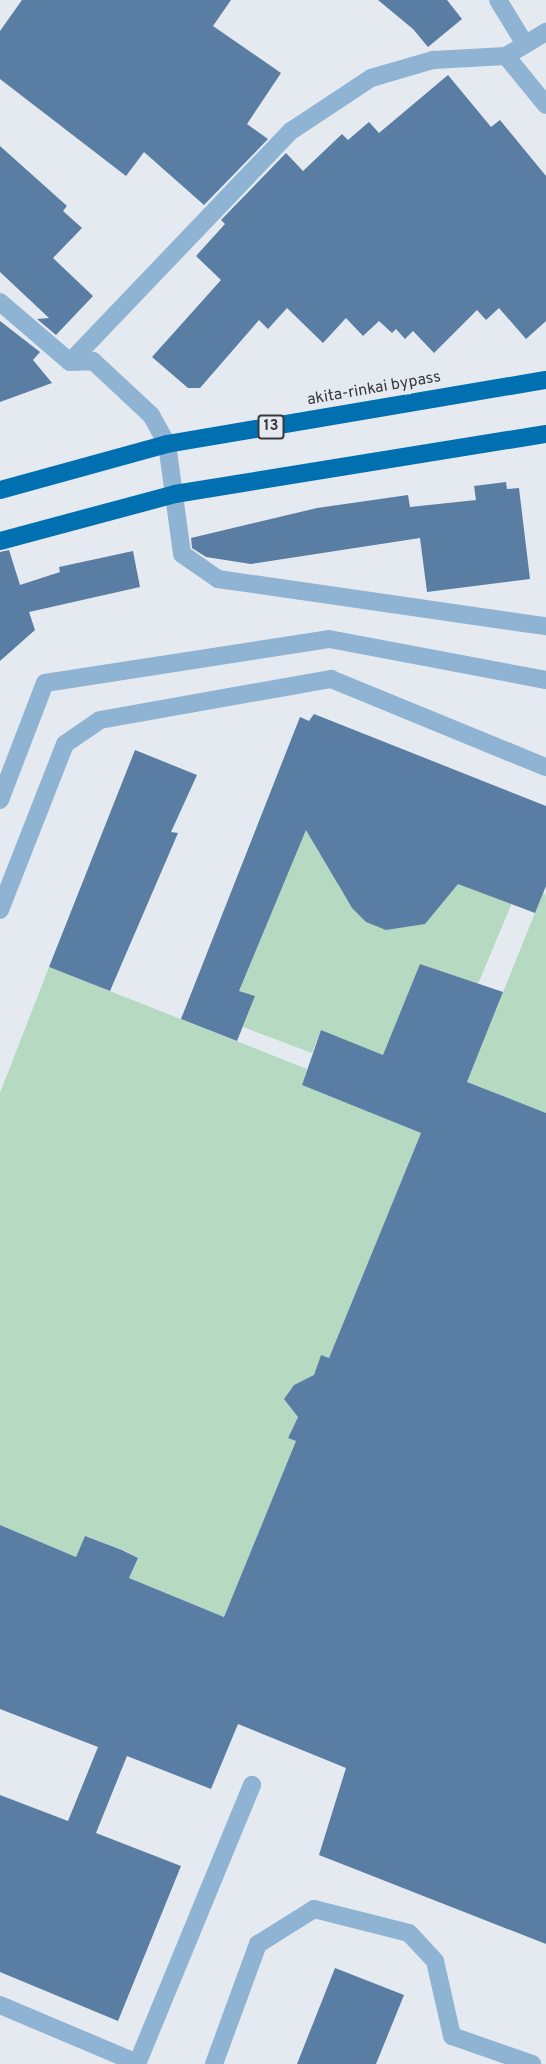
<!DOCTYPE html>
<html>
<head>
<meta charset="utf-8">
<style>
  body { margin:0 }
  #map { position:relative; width:546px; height:2064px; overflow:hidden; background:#e5eaf0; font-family:Overpass,sans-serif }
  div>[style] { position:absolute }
  .green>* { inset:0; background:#b6dac1 }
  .building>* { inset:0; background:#597da3 }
  .minor>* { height:18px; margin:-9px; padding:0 9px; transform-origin:9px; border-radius:9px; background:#8fb3d2 }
  .highway>* { height:18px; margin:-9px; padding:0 9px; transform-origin:9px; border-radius:9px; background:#0170b1 }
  span { translate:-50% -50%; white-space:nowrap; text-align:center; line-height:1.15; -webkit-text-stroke:6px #e5eaf0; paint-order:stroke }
  .shield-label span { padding:2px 4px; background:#e5eaf0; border:2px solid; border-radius:4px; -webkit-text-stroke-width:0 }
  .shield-label { font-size:15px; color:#37393c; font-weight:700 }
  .street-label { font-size:16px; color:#37393c }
</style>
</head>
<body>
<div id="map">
  <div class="green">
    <div style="clip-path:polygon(322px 791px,338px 885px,352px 908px,367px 922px,454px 882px,525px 872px,478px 984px,420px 964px,438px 1078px,321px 1030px,312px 1053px,243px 1027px,255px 996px,239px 991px)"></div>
    <div style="clip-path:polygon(543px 893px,546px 895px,546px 1113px,467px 1082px)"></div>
    <div style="clip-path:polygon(49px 967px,307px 1069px,302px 1085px,421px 1133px,329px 1358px,321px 1355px,312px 1382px,304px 1380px,294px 1385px,287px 1395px,298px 1417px,288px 1438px,296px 1441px,224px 1617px,129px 1578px,138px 1558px,126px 1551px,85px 1536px,76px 1557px,0 1525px,0 1093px)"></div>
  </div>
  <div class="building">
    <div style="clip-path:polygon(22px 0,231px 0,213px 26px,281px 73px,247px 124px,268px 139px,204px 205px,144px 152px,126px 176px,0 79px,0 31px)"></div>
    <div style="clip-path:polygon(378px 0,447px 0,462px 19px,428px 47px,413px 29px)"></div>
    <div style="clip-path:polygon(448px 75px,491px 127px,500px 120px,546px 176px,546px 321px,526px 339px,499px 308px,486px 320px,477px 310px,434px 353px,413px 331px,405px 339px,396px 329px,392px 333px,379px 321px,363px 336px,346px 318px,323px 343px,287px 308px,268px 329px,259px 320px,200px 388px,188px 388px,152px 357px,221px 280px,196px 256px,225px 224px,221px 220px,286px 153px,303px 171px,342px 134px,348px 140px,369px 122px,379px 133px)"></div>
    <div style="clip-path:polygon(0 146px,67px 206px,63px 211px,82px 228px,53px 258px,93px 296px,56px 335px,37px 319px,49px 318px,0 272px)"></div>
    <div style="clip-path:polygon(0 321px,40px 352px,33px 360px,52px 383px,0 402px)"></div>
    <div style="clip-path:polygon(506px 482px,507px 489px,519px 488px,530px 579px,427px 592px,420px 538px,251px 564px,206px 557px,192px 548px,191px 538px,317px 508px,408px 495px,410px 507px,476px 500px,474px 486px)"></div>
    <div style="clip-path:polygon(9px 550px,20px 585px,60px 572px,59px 567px,133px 551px,140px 587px,29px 612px,35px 630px,0 661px,0 552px)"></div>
    <div style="clip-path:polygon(314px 714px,546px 806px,546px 886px,535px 913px,458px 884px,425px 924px,386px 930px,366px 922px,352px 908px,306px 830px,239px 991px,255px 996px,237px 1041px,181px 1019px,300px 717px,309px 721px)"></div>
    <div style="clip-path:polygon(135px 750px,197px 775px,171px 832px,178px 833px,110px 991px,49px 967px)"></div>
    <div style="clip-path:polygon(420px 964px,503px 992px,467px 1082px,546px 1113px,546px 1944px,319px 1855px,346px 1768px,238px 1724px,211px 1789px,127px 1756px,96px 1833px,181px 1866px,118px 2021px,0 1972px,0 1795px,68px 1821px,98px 1747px,0 1709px,0 1525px,76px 1557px,85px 1536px,122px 1550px,138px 1558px,129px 1578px,224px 1617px,296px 1441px,288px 1438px,298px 1417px,284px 1399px,294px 1385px,314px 1375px,321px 1355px,329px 1358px,421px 1133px,302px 1085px,321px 1030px,383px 1055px)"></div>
    <div style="clip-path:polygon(335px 1968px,404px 1995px,376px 2064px,297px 2064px)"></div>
  </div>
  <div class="minor">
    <div style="left:498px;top:0;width:52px;rotate:58.5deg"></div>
    <div style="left:506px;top:56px;width:63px;rotate:50.8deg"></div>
    <div style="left:0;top:302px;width:92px;rotate:40.6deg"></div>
    <div style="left:70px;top:362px;width:23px;rotate:-2deg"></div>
    <div style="left:93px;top:361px;width:79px;rotate:43deg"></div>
    <div style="left:151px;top:415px;width:33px;rotate:61deg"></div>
    <div style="left:167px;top:444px;width:111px;rotate:82.2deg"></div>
    <div style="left:182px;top:554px;width:44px;rotate:34.8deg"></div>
    <div style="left:218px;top:579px;width:331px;rotate:8.2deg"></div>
    <div style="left:70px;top:362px;width:320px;rotate:-46.3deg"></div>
    <div style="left:291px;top:131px;width:96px;rotate:-33.5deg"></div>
    <div style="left:371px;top:78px;width:65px;rotate:-16.2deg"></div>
    <div style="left:433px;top:60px;width:73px;rotate:-3.1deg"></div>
    <div style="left:506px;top:56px;width:47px;rotate:-31deg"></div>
    <div style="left:0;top:800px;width:125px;rotate:-69deg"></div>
    <div style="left:45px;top:683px;width:287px;rotate:-8.8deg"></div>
    <div style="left:329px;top:639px;width:221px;rotate:10.7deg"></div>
    <div style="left:0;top:910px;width:178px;rotate:-68.6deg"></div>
    <div style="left:65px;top:744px;width:42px;rotate:-34.4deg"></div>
    <div style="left:100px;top:720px;width:235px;rotate:-10.1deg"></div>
    <div style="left:331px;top:679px;width:232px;rotate:22.3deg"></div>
    <div style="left:0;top:2005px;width:149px;rotate:22.9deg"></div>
    <div style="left:137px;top:2064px;width:302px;rotate:-67.6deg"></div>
    <div style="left:214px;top:2064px;width:128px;rotate:-69.9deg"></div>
    <div style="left:258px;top:1944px;width:66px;rotate:-32deg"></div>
    <div style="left:314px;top:1909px;width:98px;rotate:14.2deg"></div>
    <div style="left:409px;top:1933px;width:38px;rotate:47deg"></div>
    <div style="left:435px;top:1961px;width:77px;rotate:77.2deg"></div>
    <div style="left:452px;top:2036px;width:85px;rotate:19.3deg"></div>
  </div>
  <div class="highway">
    <div style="left:0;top:490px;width:173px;rotate:-15.4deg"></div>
    <div style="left:167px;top:444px;width:384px;rotate:-9.6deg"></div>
    <div style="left:0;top:541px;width:181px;rotate:-15deg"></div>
    <div style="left:175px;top:494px;width:376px;rotate:-9.2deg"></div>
  </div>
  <div class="shield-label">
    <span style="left:271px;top:427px">13</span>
  </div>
  <div class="street-label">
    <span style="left:374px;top:389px;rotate:-10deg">akita-rinkai bypass</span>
  </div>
</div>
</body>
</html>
